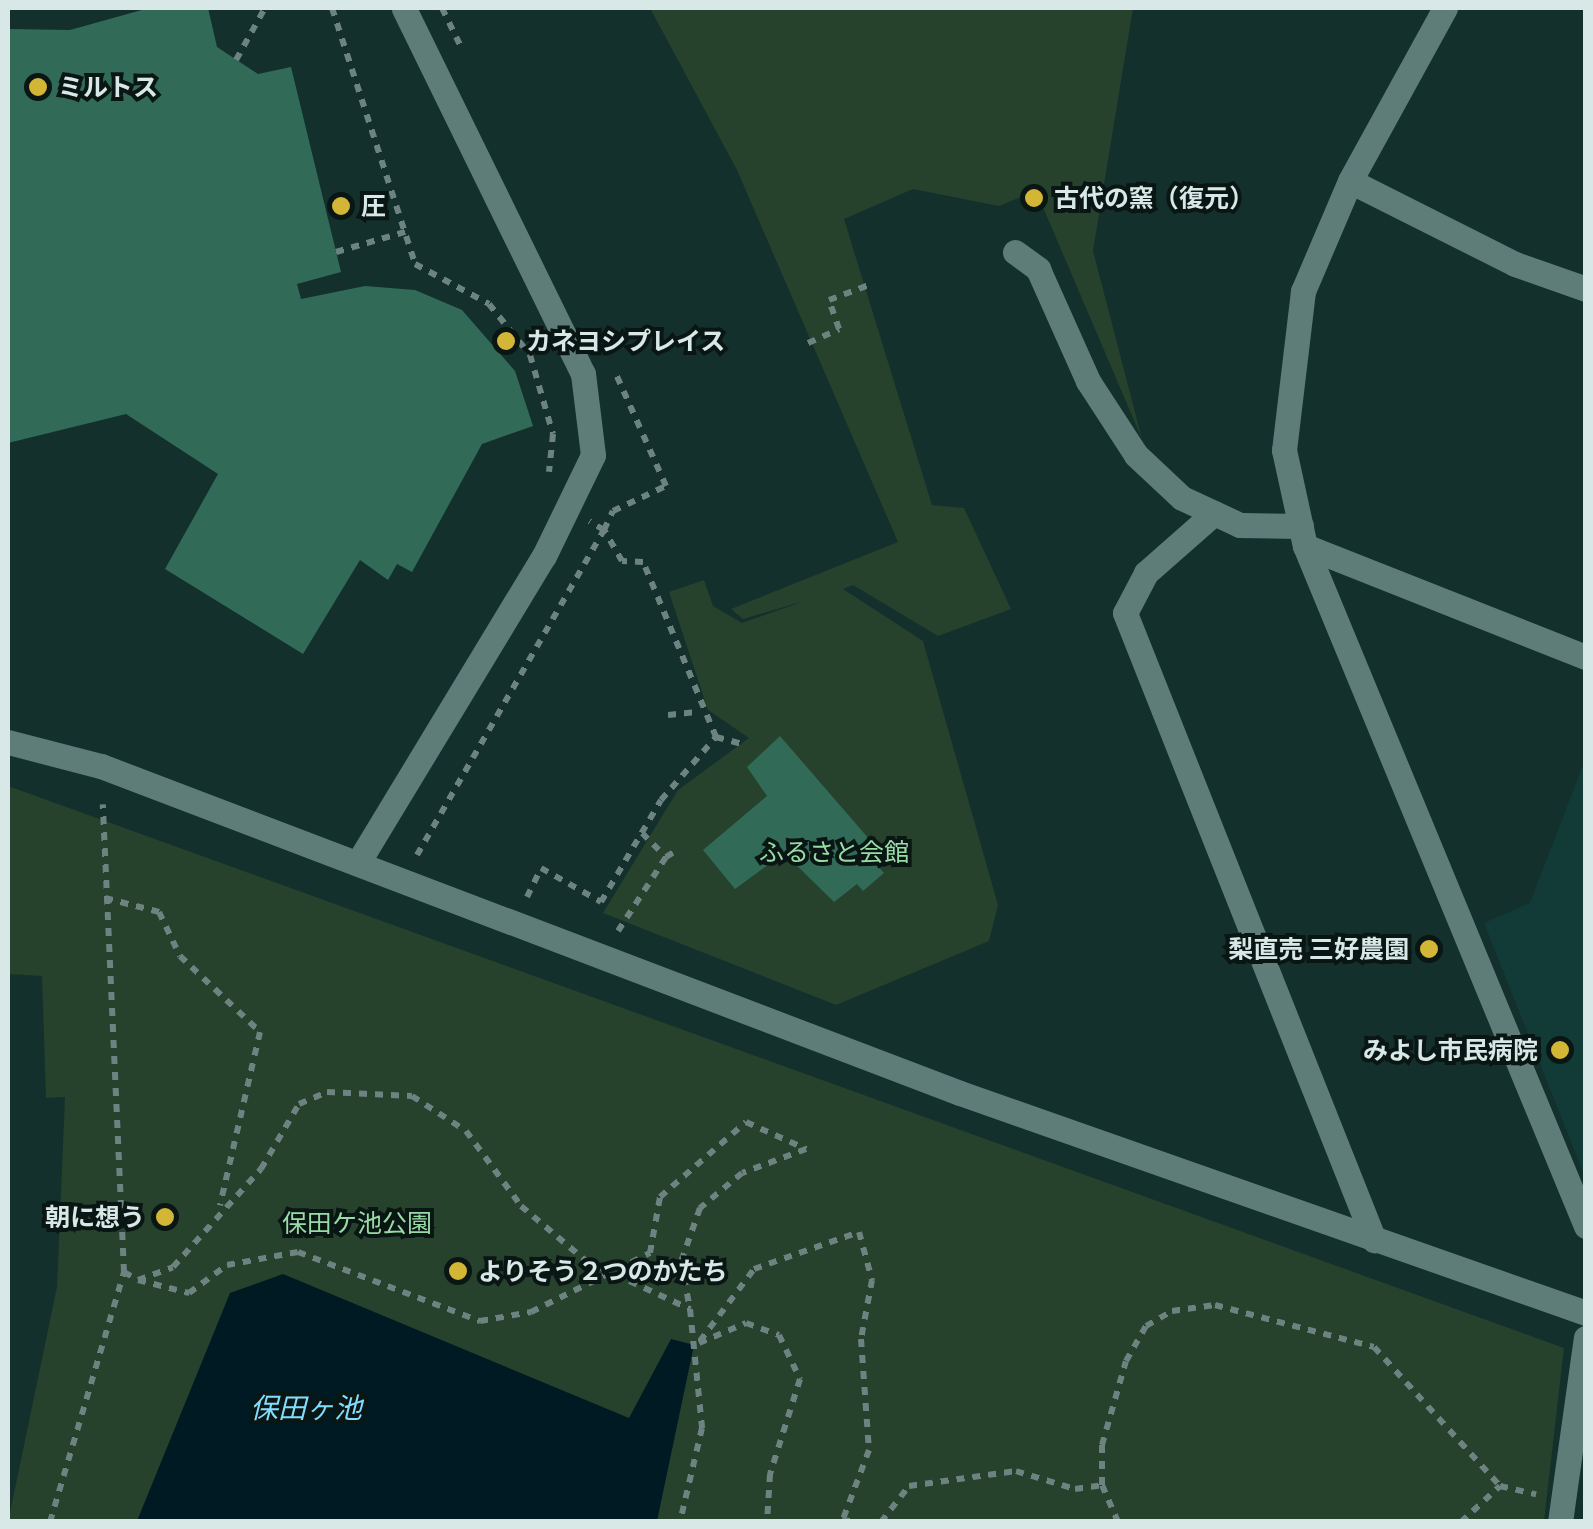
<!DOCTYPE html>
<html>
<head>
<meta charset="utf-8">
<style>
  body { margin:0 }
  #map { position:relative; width:1593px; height:1529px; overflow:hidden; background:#13302d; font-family:"Archivo Narrow","Noto Sans JP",sans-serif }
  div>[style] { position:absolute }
  .built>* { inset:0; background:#123b37 }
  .green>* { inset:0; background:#26412c }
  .water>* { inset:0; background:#001a24 }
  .building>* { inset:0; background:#316b57 }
  .path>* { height:6px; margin-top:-3px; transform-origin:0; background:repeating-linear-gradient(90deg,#6c8381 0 8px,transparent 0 16px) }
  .minor>* { height:25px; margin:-12.5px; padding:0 12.5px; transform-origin:12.5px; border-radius:12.5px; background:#5e7d79 }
  .dots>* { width:28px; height:28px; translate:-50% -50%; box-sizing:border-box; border:5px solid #0a1614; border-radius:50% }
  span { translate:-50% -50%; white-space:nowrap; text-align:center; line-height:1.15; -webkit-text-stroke:8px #0a1614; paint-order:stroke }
  .poi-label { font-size:25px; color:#d7e8e6; font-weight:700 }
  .left { translate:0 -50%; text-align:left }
  .right { translate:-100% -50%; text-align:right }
  .park-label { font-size:25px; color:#98dba6 }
  .water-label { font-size:28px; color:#81ddfe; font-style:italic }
  .frame { position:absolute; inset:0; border:10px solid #d7e8e6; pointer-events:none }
</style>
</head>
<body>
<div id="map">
  <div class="built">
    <div style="clip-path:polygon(1585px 760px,1585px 1177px,1484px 923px,1530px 903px)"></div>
  </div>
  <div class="green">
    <div style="clip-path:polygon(650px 8px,1133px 8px,1093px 251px,1142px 439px,1036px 191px,999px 206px,913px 189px,844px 219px,932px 505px,964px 508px,1011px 609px,938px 636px,853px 585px,843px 589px,923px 641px,998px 905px,989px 941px,836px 1005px,603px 913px,678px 790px,749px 738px,708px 710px,669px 592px,704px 580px,713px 606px,742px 623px,804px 601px,743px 619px,731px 609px,898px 542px,737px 170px)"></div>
    <div style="clip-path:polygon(8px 786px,1564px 1348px,1544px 1521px,8px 1522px,57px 1287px,65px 1097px,46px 1098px,42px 976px,8px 974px)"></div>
  </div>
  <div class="water">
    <div style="clip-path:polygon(283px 1274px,629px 1418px,671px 1339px,694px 1345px,657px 1521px,137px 1521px,230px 1293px)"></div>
  </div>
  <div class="building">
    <div style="clip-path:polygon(149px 8px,208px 8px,217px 47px,258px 74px,291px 67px,341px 272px,297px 284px,301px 299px,365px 286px,415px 290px,462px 310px,515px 371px,533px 426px,482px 444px,412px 572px,397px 564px,388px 580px,360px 560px,303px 654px,165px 569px,218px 474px,126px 414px,8px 443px,8px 29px,70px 30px)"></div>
    <div style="clip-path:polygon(780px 736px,876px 847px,867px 854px,884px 873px,863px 891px,857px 884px,834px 902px,784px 853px,735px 889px,703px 850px,767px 796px,747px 767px)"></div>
  </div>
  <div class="path">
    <div style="left:332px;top:8px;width:269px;rotate:72deg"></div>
    <div style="left:415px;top:264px;width:84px;rotate:28.4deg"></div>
    <div style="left:489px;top:304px;width:65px;rotate:51.2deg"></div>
    <div style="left:530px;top:355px;width:82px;rotate:73.8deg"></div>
    <div style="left:553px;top:434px;width:38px;rotate:96deg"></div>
    <div style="left:442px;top:8px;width:43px;rotate:64deg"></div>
    <div style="left:236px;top:60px;width:60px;rotate:-60.9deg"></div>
    <div style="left:336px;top:252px;width:72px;rotate:-16.2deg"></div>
    <div style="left:808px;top:343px;width:34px;rotate:-24deg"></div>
    <div style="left:839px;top:329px;width:31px;rotate:-109deg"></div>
    <div style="left:829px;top:300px;width:43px;rotate:-20.6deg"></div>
    <div style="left:668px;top:715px;width:31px;rotate:-6deg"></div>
    <div style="left:716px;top:737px;width:28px;rotate:15deg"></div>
    <div style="left:642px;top:833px;width:34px;rotate:45deg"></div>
    <div style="left:666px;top:857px;width:13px;rotate:-32deg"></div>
    <div style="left:417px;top:855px;width:375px;rotate:-60.1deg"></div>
    <div style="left:604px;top:530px;width:17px;rotate:-149deg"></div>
    <div style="left:527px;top:897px;width:32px;rotate:-64deg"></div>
    <div style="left:541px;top:868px;width:69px;rotate:29.5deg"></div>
    <div style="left:601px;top:902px;width:118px;rotate:-59.5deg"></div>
    <div style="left:661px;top:800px;width:84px;rotate:-48.9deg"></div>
    <div style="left:716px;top:737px;width:190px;rotate:-112.6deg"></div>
    <div style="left:643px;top:562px;width:21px;rotate:-177deg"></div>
    <div style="left:622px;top:561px;width:36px;rotate:-120deg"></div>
    <div style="left:604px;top:530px;width:21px;rotate:-65deg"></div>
    <div style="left:613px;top:511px;width:59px;rotate:-25.3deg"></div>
    <div style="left:666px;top:486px;width:127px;rotate:-114.1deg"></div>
    <div style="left:105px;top:898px;width:56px;rotate:14.5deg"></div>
    <div style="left:159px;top:912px;width:49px;rotate:64.5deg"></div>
    <div style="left:180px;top:956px;width:110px;rotate:43.5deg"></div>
    <div style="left:260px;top:1032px;width:178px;rotate:103deg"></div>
    <div style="left:618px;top:931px;width:88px;rotate:-57deg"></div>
    <div style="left:124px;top:1272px;width:16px;rotate:30deg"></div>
    <div style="left:138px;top:1280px;width:37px;rotate:-20deg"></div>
    <div style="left:173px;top:1267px;width:132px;rotate:-48.1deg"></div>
    <div style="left:261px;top:1169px;width:75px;rotate:-59.7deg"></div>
    <div style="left:299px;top:1104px;width:30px;rotate:-23deg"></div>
    <div style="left:327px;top:1092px;width:85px;rotate:2.7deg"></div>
    <div style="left:412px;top:1096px;width:64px;rotate:32.9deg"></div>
    <div style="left:466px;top:1131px;width:93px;rotate:53.7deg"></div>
    <div style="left:521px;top:1206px;width:85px;rotate:40.2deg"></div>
    <div style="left:586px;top:1261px;width:115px;rotate:24.8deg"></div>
    <div style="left:690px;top:1309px;width:120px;rotate:84.2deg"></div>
    <div style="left:702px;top:1428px;width:97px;rotate:103.2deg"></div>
    <div style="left:138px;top:1280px;width:53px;rotate:14.3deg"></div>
    <div style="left:189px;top:1293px;width:47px;rotate:-36.4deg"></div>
    <div style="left:227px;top:1265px;width:72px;rotate:-10.4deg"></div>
    <div style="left:298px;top:1252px;width:195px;rotate:20.8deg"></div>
    <div style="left:480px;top:1321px;width:52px;rotate:-10deg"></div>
    <div style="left:531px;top:1312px;width:133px;rotate:-26.4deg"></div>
    <div style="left:650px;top:1253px;width:57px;rotate:-79.9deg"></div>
    <div style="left:660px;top:1197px;width:114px;rotate:-41.1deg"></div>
    <div style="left:746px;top:1122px;width:66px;rotate:24.2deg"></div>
    <div style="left:806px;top:1149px;width:68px;rotate:159.4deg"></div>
    <div style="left:742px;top:1173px;width:55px;rotate:140.2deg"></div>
    <div style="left:700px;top:1208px;width:57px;rotate:109.4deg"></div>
    <div style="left:681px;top:1262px;width:48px;rotate:79.2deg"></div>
    <div style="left:700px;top:1341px;width:90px;rotate:-53.1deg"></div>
    <div style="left:754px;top:1269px;width:111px;rotate:-19.4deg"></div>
    <div style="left:859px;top:1232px;width:50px;rotate:74.8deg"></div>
    <div style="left:872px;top:1280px;width:60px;rotate:100.6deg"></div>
    <div style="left:861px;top:1339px;width:111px;rotate:85.9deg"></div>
    <div style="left:869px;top:1450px;width:74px;rotate:110.6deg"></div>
    <div style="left:699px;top:1343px;width:51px;rotate:-23.1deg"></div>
    <div style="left:746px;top:1323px;width:35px;rotate:20deg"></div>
    <div style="left:779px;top:1335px;width:49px;rotate:64.5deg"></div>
    <div style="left:800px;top:1379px;width:100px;rotate:107.5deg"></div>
    <div style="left:770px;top:1474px;width:48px;rotate:93.6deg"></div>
    <div style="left:842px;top:1520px;width:16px;rotate:7deg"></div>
    <div style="left:50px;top:1522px;width:261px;rotate:-73.5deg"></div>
    <div style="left:124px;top:1272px;width:468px;rotate:-92.6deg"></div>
    <div style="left:881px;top:1522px;width:46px;rotate:-52.1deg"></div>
    <div style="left:909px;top:1486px;width:108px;rotate:-8deg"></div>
    <div style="left:1016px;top:1471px;width:62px;rotate:17deg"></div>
    <div style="left:1075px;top:1489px;width:27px;rotate:-8deg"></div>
    <div style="left:1118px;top:1522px;width:40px;rotate:-113.4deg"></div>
    <div style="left:1102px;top:1485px;width:40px;rotate:-90deg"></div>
    <div style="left:1102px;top:1445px;width:87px;rotate:-74.1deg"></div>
    <div style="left:1126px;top:1361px;width:40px;rotate:-60.3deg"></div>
    <div style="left:1146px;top:1326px;width:30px;rotate:-30deg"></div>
    <div style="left:1172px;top:1311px;width:43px;rotate:-7.9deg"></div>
    <div style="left:1215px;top:1305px;width:164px;rotate:14.8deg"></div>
    <div style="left:1374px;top:1347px;width:188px;rotate:47.8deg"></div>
    <div style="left:1461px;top:1522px;width:53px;rotate:-42.7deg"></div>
    <div style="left:1500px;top:1486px;width:37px;rotate:13deg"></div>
  </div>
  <div class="minor">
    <div style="left:1445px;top:8px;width:197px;rotate:118.8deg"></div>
    <div style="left:1350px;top:181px;width:120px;rotate:113.1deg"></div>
    <div style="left:1303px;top:291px;width:160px;rotate:96.8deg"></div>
    <div style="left:1284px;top:450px;width:98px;rotate:77.7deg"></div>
    <div style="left:1305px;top:546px;width:736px;rotate:67.55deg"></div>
    <div style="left:1350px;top:181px;width:185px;rotate:26.7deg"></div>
    <div style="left:1515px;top:264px;width:75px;rotate:19.4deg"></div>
    <div style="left:1015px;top:252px;width:29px;rotate:36deg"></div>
    <div style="left:1038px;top:269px;width:123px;rotate:65.9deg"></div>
    <div style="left:1088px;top:381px;width:88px;rotate:57deg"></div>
    <div style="left:1136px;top:455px;width:63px;rotate:43.1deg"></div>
    <div style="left:1182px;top:498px;width:64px;rotate:25deg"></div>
    <div style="left:1240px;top:525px;width:61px;rotate:0.9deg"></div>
    <div style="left:1214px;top:513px;width:91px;rotate:138.6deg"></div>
    <div style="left:1146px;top:573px;width:45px;rotate:117.7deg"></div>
    <div style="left:1125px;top:613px;width:675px;rotate:68.34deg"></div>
    <div style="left:1305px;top:546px;width:302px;rotate:21.6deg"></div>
    <div style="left:8px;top:742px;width:96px;rotate:14.5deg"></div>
    <div style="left:101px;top:766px;width:919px;rotate:20.84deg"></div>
    <div style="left:960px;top:1093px;width:664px;rotate:19.36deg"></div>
    <div style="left:359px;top:861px;width:357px;rotate:-58.8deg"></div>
    <div style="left:544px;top:556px;width:112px;rotate:-64.1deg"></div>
    <div style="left:593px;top:455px;width:82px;rotate:-97deg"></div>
    <div style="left:583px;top:374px;width:407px;rotate:-116.1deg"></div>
    <div style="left:1560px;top:1522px;width:186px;rotate:-82deg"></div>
  </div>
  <div class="dots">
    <div style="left:38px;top:87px;background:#d3b635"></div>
    <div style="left:1034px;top:198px;background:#d3b635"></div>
    <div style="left:341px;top:206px;background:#d3b635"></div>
    <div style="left:506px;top:341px;background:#d3b635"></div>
    <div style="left:1429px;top:949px;background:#d3b635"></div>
    <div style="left:1560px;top:1050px;background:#d3b635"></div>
    <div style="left:165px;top:1217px;background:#d3b635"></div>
    <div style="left:458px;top:1271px;background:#d3b635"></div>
  </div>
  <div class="poi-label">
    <span class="left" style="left:58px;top:87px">ミルトス</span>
    <span class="left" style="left:1054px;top:198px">古代の窯（復元）</span>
    <span class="left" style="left:361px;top:206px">圧</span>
    <span class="left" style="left:526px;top:341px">カネヨシプレイス</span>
    <span class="right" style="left:1409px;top:949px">梨直売 三好農園</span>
    <span class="right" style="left:1538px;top:1050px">みよし市民病院</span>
    <span class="right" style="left:145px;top:1217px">朝に想う</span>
    <span class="left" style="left:478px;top:1271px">よりそう２つのかたち</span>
  </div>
  <div class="park-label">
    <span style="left:834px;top:852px">ふるさと会館</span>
    <span style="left:357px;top:1223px">保田ケ池公園</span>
  </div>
  <div class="water-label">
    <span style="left:306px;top:1408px">保田ヶ池</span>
  </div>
  <div class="frame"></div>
</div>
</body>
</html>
